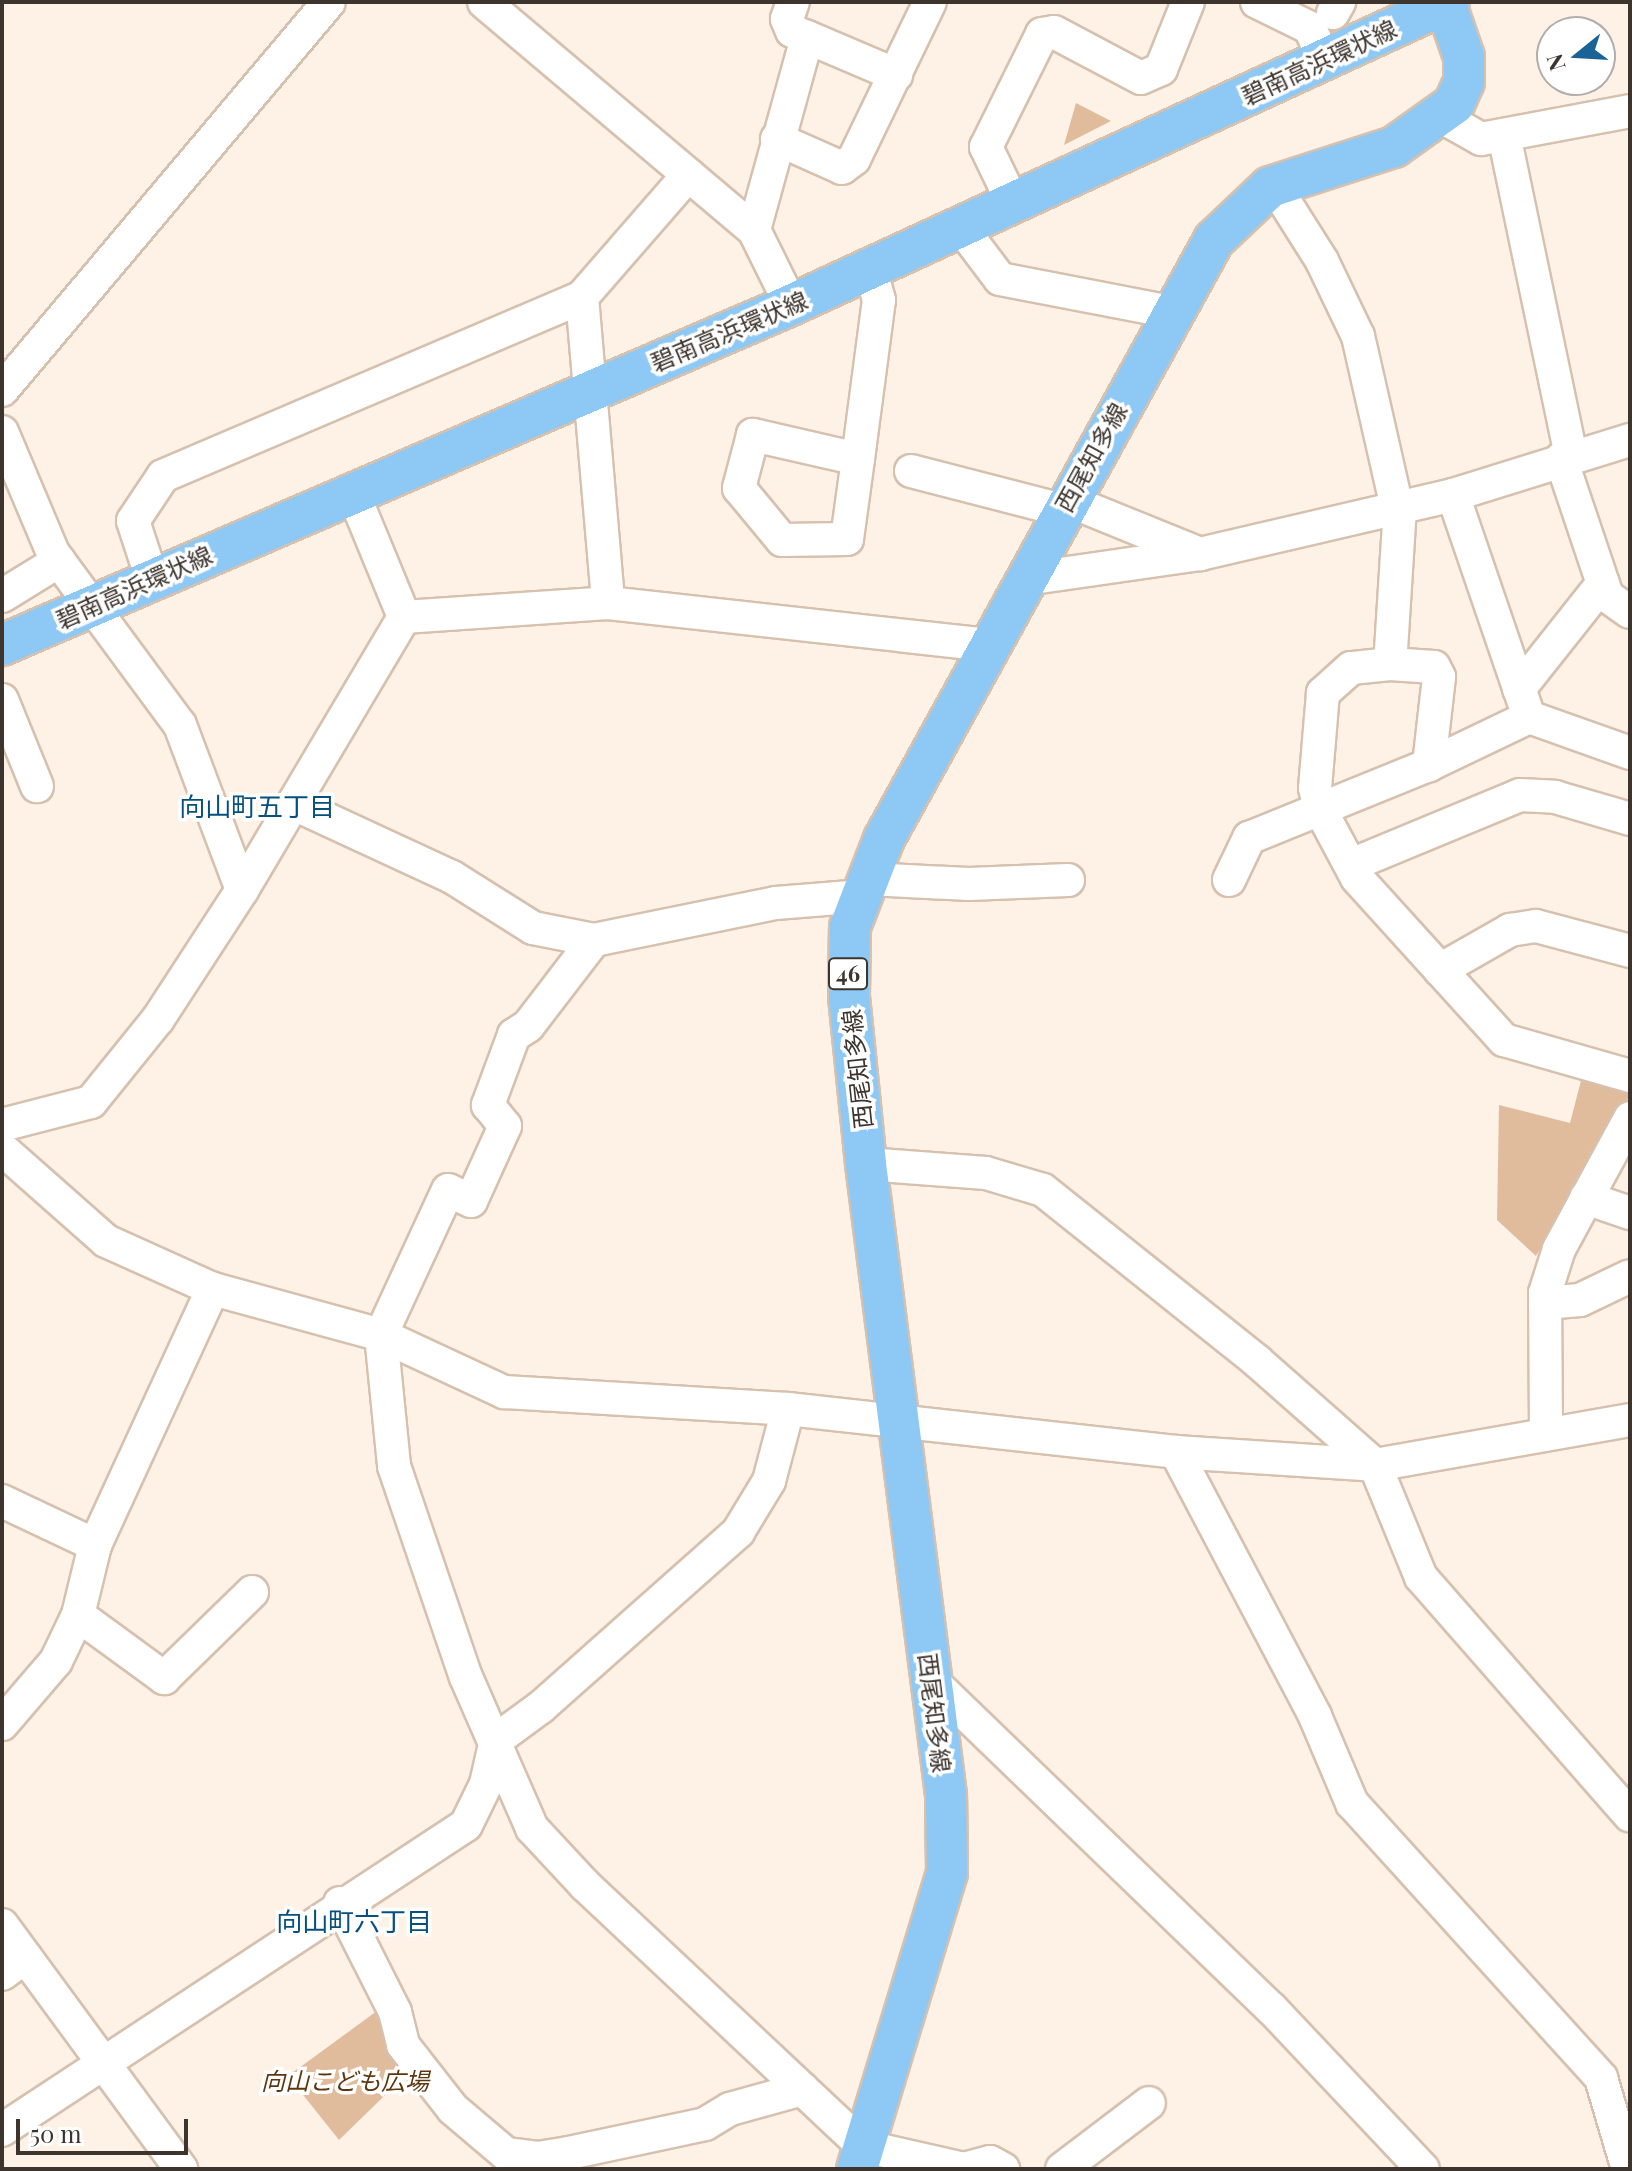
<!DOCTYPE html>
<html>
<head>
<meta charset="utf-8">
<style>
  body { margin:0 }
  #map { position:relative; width:1632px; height:2171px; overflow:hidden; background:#fef1e6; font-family:"Playfair Display","Noto Sans JP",serif }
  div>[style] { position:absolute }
  .green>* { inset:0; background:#e0bc9d }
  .roads { filter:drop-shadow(2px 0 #d6c1af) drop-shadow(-2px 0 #d6c1af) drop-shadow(0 2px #d6c1af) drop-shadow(0 -2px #d6c1af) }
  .minor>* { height:32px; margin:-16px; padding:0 16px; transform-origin:16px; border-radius:16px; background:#fff }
  .major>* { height:40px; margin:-20px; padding:0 20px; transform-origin:20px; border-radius:20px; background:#8ec8f4 }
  span { translate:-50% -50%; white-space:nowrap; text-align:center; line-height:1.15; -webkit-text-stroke:7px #fff; paint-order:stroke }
  .shield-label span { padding:2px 6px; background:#fff; border:2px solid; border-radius:6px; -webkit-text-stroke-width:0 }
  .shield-label { font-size:22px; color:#3c342d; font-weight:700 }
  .street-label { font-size:24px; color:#3c342d }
  .park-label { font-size:24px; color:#5d370f; font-style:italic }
  .neighbourhood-label { font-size:26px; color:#07507e }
  .frame { position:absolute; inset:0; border:4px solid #3c342d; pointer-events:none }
  .north { position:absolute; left:1536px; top:16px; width:80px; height:80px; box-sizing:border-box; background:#fff; border:2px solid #b1aeab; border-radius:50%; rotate:252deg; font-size:22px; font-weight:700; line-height:32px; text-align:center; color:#3c342d }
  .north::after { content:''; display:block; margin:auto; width:28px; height:36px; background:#196396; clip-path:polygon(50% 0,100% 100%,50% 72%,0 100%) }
  .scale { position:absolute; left:16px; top:2119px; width:172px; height:36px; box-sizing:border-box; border:4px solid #3c342d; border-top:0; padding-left:10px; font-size:24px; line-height:28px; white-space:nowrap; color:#3c342d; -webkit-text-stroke:6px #fff; paint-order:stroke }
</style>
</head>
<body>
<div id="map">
  <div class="green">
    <div style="clip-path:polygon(1076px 103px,1111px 121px,1064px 145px)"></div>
    <div style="clip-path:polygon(1583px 1073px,1630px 1086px,1630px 1095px,1536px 1256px,1497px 1220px,1499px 1105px,1570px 1123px)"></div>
    <div style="clip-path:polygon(381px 2008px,413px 2068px,339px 2140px,288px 2076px)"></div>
  </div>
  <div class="roads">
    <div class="minor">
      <div style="left:484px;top:2px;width:353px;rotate:40.2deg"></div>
      <div style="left:754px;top:230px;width:84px;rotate:63.7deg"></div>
      <div style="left:1257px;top:2px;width:59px;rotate:26.1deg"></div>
      <div style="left:1310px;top:28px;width:32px;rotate:66deg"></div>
      <div style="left:1333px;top:13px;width:13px;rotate:-61deg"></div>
      <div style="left:807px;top:37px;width:97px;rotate:23.1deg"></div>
      <div style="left:1442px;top:117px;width:45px;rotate:29.4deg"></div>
      <div style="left:1481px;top:139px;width:152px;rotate:-10.6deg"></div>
      <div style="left:1504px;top:135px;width:328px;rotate:78.2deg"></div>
      <div style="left:777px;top:139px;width:71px;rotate:24deg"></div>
      <div style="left:842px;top:168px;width:15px;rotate:-37deg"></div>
      <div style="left:854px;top:159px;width:174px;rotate:-64.2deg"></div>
      <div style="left:1274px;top:185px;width:90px;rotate:57.7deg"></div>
      <div style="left:1322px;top:261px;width:83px;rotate:64.4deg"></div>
      <div style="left:1358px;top:336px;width:176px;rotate:77.2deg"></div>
      <div style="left:1012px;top:201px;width:60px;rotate:-115.7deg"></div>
      <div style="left:986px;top:147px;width:126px;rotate:-63.6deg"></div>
      <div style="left:1042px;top:34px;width:12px;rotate:-9deg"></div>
      <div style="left:1054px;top:32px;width:98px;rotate:27.9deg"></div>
      <div style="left:1141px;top:78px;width:22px;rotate:-24deg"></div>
      <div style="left:1161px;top:69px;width:72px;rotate:-68.1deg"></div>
      <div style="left:960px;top:226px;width:66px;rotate:53deg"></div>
      <div style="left:1000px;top:279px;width:175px;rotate:10.9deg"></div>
      <div style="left:754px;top:230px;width:200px;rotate:-74.6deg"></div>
      <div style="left:807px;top:37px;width:16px;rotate:-158deg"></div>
      <div style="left:792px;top:31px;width:13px;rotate:-113deg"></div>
      <div style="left:787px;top:19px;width:18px;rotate:-71deg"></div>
      <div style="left:582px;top:297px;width:307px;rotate:85.1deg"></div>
      <div style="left:2px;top:390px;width:507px;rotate:-49.88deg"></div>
      <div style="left:2px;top:432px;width:131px;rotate:67.1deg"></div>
      <div style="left:53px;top:553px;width:214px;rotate:53.6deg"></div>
      <div style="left:180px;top:725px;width:176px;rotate:69.4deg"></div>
      <div style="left:858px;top:459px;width:108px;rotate:-167.1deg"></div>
      <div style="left:753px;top:435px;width:55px;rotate:104.8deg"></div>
      <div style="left:739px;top:488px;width:67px;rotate:50.4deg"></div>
      <div style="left:782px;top:540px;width:65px;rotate:-0.9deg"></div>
      <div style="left:847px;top:539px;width:81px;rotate:-82.2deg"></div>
      <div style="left:858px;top:459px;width:160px;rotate:-82.5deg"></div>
      <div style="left:879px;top:300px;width:33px;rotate:-106deg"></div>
      <div style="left:1561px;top:459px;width:145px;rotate:71.4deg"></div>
      <div style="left:1607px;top:596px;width:28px;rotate:35deg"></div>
      <div style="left:911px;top:471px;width:156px;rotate:14.5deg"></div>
      <div style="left:353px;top:493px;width:134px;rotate:67.6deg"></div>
      <div style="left:1453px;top:495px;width:235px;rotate:71.1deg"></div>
      <div style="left:1529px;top:717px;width:107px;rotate:19.6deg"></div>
      <div style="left:1067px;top:500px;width:144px;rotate:22.1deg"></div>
      <div style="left:1400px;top:507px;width:157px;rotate:93.6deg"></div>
      <div style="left:1390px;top:664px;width:44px;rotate:3.9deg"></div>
      <div style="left:1434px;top:667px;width:11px;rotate:63deg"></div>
      <div style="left:1439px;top:677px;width:89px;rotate:96.5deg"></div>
      <div style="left:152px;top:579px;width:61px;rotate:-108.1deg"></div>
      <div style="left:133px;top:521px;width:54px;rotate:-56.3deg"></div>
      <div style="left:163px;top:476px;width:456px;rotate:-23.1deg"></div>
      <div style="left:582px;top:297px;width:162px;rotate:-49deg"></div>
      <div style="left:1026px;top:579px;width:176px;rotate:-8.2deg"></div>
      <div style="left:1200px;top:554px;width:260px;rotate:-13.1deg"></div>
      <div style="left:1453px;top:495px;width:185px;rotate:-17.3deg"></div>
      <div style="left:2px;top:596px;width:67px;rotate:-31.6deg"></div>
      <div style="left:1390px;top:664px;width:39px;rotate:174deg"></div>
      <div style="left:1351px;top:668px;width:38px;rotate:138deg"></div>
      <div style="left:1323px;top:693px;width:95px;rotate:94.8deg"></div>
      <div style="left:1315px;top:788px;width:22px;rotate:77deg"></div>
      <div style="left:1320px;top:809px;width:78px;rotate:61.8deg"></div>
      <div style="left:1357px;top:878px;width:219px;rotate:47.8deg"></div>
      <div style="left:1504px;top:1040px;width:131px;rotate:15.9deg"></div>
      <div style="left:1519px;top:689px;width:135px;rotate:-51.6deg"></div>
      <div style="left:2px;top:700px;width:93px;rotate:67.9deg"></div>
      <div style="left:294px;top:804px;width:174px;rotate:24.8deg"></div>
      <div style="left:452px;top:877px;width:96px;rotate:32.2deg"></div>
      <div style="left:533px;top:928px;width:62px;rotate:11.1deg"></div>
      <div style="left:594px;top:940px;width:186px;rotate:-11.5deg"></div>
      <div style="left:776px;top:903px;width:87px;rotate:-4.6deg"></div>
      <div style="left:1351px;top:865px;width:183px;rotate:-22.5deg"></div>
      <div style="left:1520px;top:795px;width:35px;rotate:3deg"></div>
      <div style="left:1555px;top:797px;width:78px;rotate:16.3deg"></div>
      <div style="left:869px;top:879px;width:100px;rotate:2.9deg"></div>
      <div style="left:969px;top:884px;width:99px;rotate:-2.3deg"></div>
      <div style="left:1229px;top:880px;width:47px;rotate:-64.5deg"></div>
      <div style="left:1249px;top:838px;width:194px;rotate:-22.1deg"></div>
      <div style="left:1429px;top:765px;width:111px;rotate:-25.6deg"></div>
      <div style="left:594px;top:940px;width:108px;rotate:127.5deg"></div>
      <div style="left:528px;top:1026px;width:17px;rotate:147deg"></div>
      <div style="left:514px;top:1035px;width:75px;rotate:110.4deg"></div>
      <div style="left:488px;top:1105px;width:27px;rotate:51deg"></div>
      <div style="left:505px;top:1126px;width:82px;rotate:114.4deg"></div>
      <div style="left:471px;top:1201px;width:25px;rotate:-154deg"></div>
      <div style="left:448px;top:1190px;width:160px;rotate:114.8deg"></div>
      <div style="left:381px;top:1335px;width:132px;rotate:84.3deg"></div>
      <div style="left:394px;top:1466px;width:223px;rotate:71.2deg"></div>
      <div style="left:466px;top:1677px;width:165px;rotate:66.4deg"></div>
      <div style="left:532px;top:1828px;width:78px;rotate:47.1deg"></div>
      <div style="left:585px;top:1885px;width:381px;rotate:43.2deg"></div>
      <div style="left:863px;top:2146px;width:104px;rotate:12.8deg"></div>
      <div style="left:1440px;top:970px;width:81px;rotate:-29.7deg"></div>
      <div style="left:1510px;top:930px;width:26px;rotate:-9deg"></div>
      <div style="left:1536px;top:926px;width:97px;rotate:14.9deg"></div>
      <div style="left:2px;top:1125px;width:92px;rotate:-14.5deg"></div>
      <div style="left:91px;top:1102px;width:107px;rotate:-51.1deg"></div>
      <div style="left:158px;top:1019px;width:154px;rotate:-56.9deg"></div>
      <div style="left:242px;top:890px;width:317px;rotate:-59.3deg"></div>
      <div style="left:404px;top:617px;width:204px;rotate:-3.9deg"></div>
      <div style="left:608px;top:603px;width:385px;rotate:6.3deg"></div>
      <div style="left:2px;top:1149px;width:139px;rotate:41.5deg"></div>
      <div style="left:106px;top:1241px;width:117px;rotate:24.2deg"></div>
      <div style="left:213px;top:1289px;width:174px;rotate:15.3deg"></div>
      <div style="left:381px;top:1335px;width:136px;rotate:24.9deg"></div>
      <div style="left:504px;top:1392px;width:285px;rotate:3.4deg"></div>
      <div style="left:788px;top:1409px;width:390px;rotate:6.3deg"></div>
      <div style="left:1176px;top:1452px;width:199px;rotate:3.7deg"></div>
      <div style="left:1375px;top:1465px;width:259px;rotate:-10deg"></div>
      <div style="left:866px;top:1164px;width:120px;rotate:4.3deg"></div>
      <div style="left:986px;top:1173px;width:59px;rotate:16.6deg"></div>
      <div style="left:1043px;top:1190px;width:274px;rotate:38.6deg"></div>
      <div style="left:1257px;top:1361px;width:157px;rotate:41.4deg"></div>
      <div style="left:1375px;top:1465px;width:121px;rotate:67.7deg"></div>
      <div style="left:1421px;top:1577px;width:317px;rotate:48.8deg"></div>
      <div style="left:1586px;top:1198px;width:46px;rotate:18.8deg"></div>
      <div style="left:1545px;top:1303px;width:35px;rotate:-5deg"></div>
      <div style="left:1580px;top:1300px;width:55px;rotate:-25.6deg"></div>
      <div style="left:1546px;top:1432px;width:139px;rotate:-90.4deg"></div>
      <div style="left:1545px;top:1293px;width:46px;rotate:-72.3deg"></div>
      <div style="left:1559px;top:1249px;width:149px;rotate:-61.5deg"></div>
      <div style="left:1176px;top:1452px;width:298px;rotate:62.2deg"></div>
      <div style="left:1315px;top:1716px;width:95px;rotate:67deg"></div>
      <div style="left:1352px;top:1803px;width:371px;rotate:47.8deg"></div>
      <div style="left:1601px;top:2078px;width:95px;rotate:73.5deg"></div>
      <div style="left:2px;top:1501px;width:103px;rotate:25.3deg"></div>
      <div style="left:78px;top:1615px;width:107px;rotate:36.2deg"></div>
      <div style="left:164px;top:1678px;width:123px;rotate:-44.3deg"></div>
      <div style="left:932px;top:1681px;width:472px;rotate:44deg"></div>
      <div style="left:1272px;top:2009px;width:220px;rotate:46.7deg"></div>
      <div style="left:2px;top:1724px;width:83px;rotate:-49.4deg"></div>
      <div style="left:56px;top:1661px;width:51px;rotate:-64.4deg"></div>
      <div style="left:78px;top:1615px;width:72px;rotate:-76.3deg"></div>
      <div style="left:95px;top:1545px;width:282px;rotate:-65.3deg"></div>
      <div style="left:340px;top:1903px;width:122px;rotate:63.2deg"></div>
      <div style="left:395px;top:2012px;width:34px;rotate:76deg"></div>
      <div style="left:403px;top:2045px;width:81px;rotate:52deg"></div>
      <div style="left:453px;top:2109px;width:70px;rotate:40.3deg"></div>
      <div style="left:506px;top:2154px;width:32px;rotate:7deg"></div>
      <div style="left:538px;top:2158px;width:31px;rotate:-9deg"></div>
      <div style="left:569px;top:2153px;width:139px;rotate:-12deg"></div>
      <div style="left:705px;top:2124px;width:29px;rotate:-31deg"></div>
      <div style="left:730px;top:2109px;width:75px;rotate:-15.5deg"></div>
      <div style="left:2px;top:1925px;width:303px;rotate:53.7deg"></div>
      <div style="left:2px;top:1974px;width:29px;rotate:-36deg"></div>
      <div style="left:2px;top:2130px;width:555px;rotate:-33.32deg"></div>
      <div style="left:466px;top:1825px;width:46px;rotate:-64deg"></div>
      <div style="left:486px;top:1784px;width:45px;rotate:-77.2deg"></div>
      <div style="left:496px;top:1740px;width:56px;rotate:-36.3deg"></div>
      <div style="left:541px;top:1707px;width:264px;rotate:-41.6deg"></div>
      <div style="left:738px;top:1532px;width:60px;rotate:-58.7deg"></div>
      <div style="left:769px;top:1481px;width:74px;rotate:-75.2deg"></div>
      <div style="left:964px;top:2169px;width:27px;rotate:-15deg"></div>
      <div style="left:990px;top:2162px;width:15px;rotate:28deg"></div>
      <div style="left:1062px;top:2169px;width:109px;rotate:-37.2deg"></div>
    </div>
    <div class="major">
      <div style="left:2px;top:645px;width:859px;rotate:-23.31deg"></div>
      <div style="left:791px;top:305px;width:724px;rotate:-24.73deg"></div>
      <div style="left:857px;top:2169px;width:309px;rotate:-73.1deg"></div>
      <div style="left:947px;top:1873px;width:78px;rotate:-90.7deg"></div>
      <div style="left:946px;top:1795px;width:636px;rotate:-97.23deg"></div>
      <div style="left:866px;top:1164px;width:169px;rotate:-95.8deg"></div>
      <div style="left:849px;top:996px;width:69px;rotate:-89.2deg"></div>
      <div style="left:850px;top:927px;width:94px;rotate:-68.9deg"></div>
      <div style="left:884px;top:839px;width:684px;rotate:-61.15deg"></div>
      <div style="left:1214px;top:240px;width:77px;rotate:-43.4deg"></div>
      <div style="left:1270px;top:187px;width:130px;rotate:-17.9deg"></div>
      <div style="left:1394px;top:147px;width:74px;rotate:-35.6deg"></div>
      <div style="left:1454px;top:104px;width:24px;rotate:-66deg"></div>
      <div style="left:1464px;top:82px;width:25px;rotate:-90deg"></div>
      <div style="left:1464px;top:57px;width:58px;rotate:-109.1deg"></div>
    </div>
  </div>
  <div class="shield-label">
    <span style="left:848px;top:974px">46</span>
  </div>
  <div class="street-label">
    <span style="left:1319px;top:62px;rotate:-25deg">碧南高浜環状線</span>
    <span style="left:729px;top:331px;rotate:-23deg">碧南高浜環状線</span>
    <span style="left:1091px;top:457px;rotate:-61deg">西尾知多線</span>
    <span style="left:134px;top:587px;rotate:-24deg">碧南高浜環状線</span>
    <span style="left:857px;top:1069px;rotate:-96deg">西尾知多線</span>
    <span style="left:935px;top:1713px;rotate:83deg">西尾知多線</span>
  </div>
  <div class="park-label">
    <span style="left:345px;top:2081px">向山こども広場</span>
  </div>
  <div class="neighbourhood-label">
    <span style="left:257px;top:806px">向山町五丁目</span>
    <span style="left:354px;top:1921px">向山町六丁目</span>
  </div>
  <div class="frame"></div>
  <div class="north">N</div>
  <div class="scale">50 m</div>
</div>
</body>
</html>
